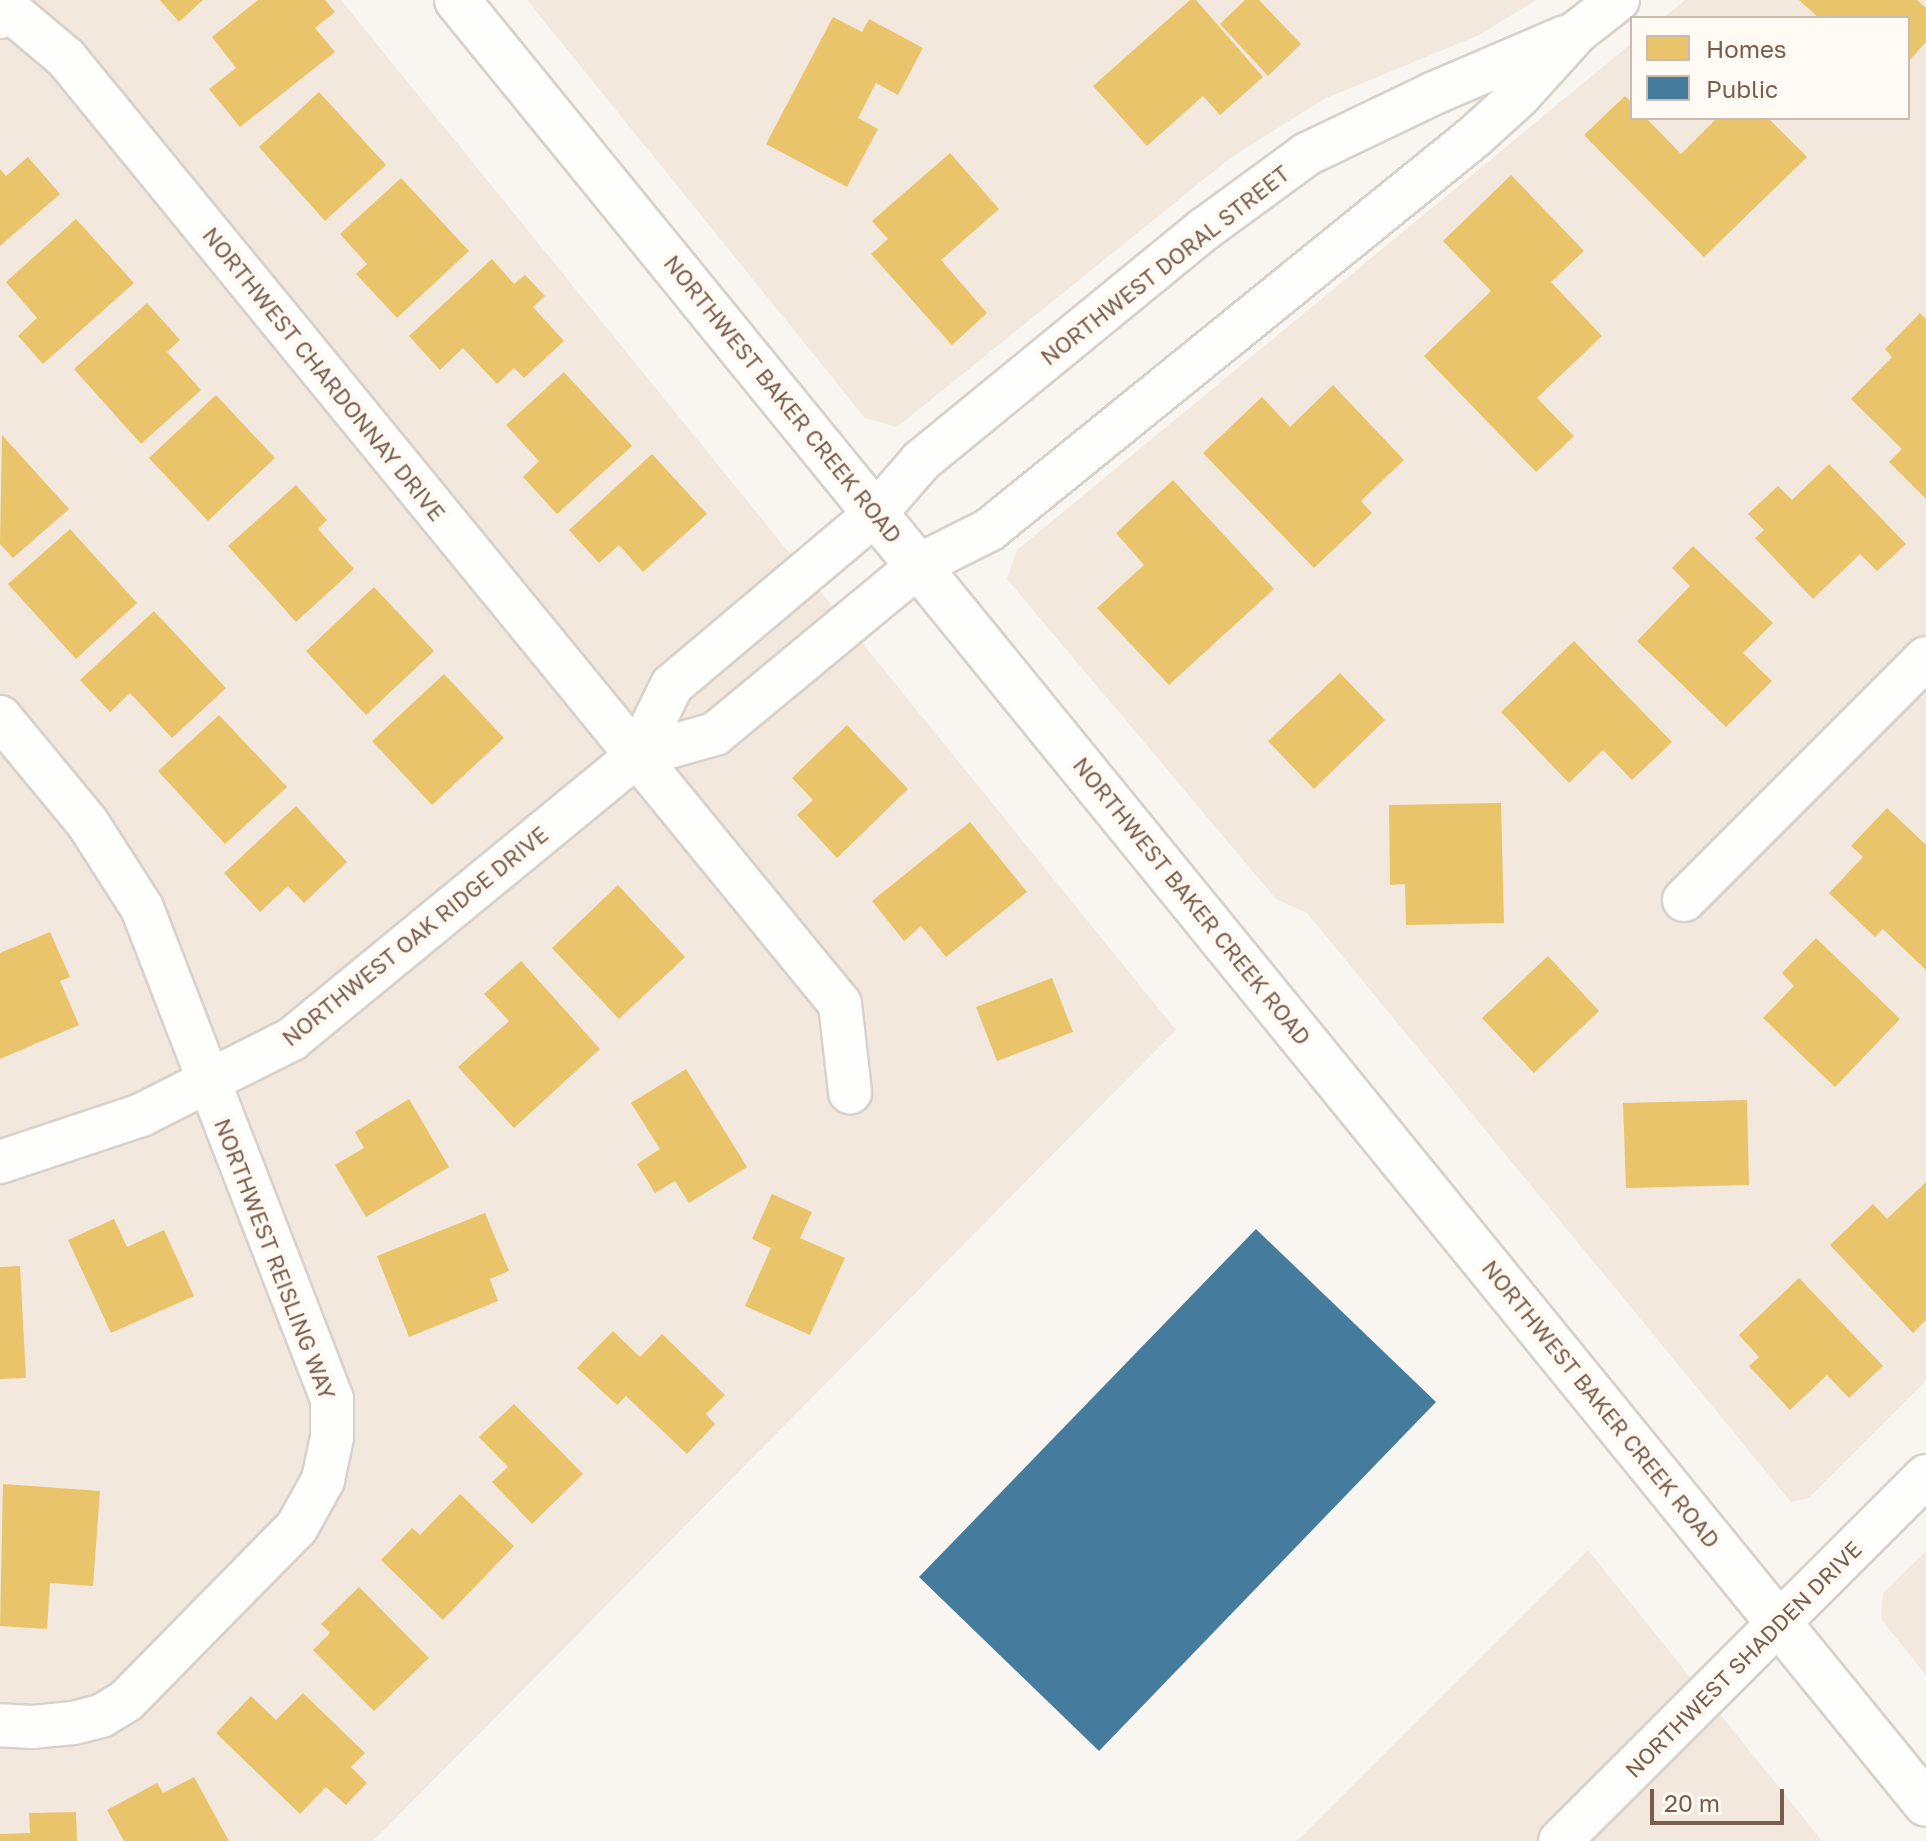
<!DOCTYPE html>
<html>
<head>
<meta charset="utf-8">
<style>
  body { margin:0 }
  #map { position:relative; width:1926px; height:1841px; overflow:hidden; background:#f9f5f0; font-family:"Golos Text",sans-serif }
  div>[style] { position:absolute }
  .residential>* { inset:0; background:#f2e8de }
  .homes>* { inset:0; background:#e9c46a }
  .public>* { inset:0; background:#457b9d }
  .roads { filter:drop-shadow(2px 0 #d7d1cb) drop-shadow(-2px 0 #d7d1cb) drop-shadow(0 2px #d7d1cb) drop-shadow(0 -2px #d7d1cb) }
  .minor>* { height:42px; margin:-21px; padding:0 21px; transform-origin:21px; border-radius:21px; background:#fefefd }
  .secondary>* { height:44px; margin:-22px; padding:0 22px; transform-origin:22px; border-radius:22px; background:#fefefd }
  span { translate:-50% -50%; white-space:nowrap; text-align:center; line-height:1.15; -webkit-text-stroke:8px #fffaf3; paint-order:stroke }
  .street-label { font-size:22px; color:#7a5c4d }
  .legend { position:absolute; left:1630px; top:16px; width:280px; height:104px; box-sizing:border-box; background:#fffaf3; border:2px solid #cabbb1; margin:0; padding:10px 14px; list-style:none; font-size:24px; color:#7a5c4d }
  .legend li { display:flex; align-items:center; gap:16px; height:40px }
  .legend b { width:40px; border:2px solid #cabbb1 }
  .scale { position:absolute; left:1650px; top:1789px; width:134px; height:36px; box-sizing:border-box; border:4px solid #7a5c4d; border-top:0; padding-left:10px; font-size:24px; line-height:28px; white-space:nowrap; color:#7a5c4d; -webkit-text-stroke:6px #fffaf3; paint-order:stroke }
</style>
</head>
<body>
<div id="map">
  <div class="residential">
    <div style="clip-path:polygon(0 0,341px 0,1176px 1030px,373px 1841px,0 1841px)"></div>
    <div style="clip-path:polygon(527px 0,1536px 0,1479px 35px,1324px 99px,1229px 159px,897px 427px,865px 418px)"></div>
    <div style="clip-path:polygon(1685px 0,1926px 0,1926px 1381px,1809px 1498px,1791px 1502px,1307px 913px,1276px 899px,1007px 579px,1017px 550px,1632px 43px,1632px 118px,1908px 118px,1908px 18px,1663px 18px)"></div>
    <div style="clip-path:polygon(1588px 1550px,1822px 1841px,1297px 1841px)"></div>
    <div style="clip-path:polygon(1926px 1551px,1926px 1675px,1881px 1619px,1883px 1593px)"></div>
  </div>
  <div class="homes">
    <div style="clip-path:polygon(160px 0,203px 0,179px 22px)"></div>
    <div style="clip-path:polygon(258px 0,325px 0,335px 12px,315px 28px,335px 52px,240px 127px,209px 89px,236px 68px,212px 37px)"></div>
    <div style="clip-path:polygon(1190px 0,1196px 0,1263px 77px,1220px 115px,1203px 96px,1147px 146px,1093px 86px)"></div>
    <div style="clip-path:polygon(1245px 0,1259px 0,1301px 44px,1268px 76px,1220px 24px)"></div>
    <div style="clip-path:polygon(1799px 0,1917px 0,1926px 8px,1926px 42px,1908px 62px,1908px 18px,1819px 18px)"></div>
    <div style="clip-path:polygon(833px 17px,862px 32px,869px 19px,923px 48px,898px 95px,876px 83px,858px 118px,878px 129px,847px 187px,766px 144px)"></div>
    <div style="clip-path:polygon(319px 92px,386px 165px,325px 221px,259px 147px)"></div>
    <div style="clip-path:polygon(1625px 96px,1632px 103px,1632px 118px,1646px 118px,1681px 154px,1717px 118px,1768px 118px,1807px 157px,1704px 257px,1584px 135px)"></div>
    <div style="clip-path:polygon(950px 153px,999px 209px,941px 260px,987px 313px,952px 345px,871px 254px,888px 239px,872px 221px)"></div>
    <div style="clip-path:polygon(28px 157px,60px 194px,0 246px,0 169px,6px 176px)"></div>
    <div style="clip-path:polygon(1511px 175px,1584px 251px,1551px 282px,1602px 336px,1537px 398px,1574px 436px,1536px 472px,1424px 356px,1491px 291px,1443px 241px)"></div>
    <div style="clip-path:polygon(401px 178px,469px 251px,397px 318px,356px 274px,367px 264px,340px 234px)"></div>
    <div style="clip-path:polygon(76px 219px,134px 283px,43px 364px,18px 336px,37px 318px,6px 282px)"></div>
    <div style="clip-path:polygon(492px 259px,514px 284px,525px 275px,545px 296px,533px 307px,564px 341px,524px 378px,514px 368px,497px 384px,463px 348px,440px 370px,409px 336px)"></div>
    <div style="clip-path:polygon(147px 303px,180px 340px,167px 352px,201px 390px,141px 444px,74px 369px)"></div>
    <div style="clip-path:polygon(1920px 313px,1926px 319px,1926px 499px,1889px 462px,1902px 449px,1851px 399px,1892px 357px,1885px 349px)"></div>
    <div style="clip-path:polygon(564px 372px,632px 446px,557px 514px,523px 477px,539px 461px,506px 425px)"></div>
    <div style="clip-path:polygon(1333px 385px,1404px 460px,1361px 501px,1372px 513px,1314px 568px,1203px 453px,1262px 397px,1290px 427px)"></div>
    <div style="clip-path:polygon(216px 395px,275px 458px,208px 521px,149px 458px)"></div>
    <div style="clip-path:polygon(2px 435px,69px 509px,13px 558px,0 544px)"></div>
    <div style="clip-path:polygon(652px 454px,707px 514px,643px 572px,619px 545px,599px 563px,569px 530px)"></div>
    <div style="clip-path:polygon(1829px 464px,1906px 544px,1877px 571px,1860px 554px,1813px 599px,1755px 538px,1764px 530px,1748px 514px,1778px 486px,1792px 500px)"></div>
    <div style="clip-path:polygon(1173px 480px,1274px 589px,1169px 685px,1097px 608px,1144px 565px,1116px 533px)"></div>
    <div style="clip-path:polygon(296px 485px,327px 520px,318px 529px,354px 569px,296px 622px,228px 546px)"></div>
    <div style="clip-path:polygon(70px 529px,137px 603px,76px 659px,8px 584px)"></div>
    <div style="clip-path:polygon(1693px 546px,1773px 623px,1743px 653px,1772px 681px,1726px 727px,1637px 641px,1690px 586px,1672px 568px)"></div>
    <div style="clip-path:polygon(374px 587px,434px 651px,366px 715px,306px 651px)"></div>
    <div style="clip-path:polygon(154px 611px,226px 688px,172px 738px,130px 693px,110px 712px,80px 680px)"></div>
    <div style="clip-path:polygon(1574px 641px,1672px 742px,1632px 780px,1603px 750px,1569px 783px,1501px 712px)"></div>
    <div style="clip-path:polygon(1340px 673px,1385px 720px,1314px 789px,1268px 741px)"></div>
    <div style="clip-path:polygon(444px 674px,504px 738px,432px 805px,372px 741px)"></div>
    <div style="clip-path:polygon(219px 715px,287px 787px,225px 844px,158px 771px)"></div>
    <div style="clip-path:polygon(847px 725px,908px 789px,837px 858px,797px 815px,813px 800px,792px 778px)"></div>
    <div style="clip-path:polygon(1501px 803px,1504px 923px,1406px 925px,1405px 884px,1390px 885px,1389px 805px)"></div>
    <div style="clip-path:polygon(296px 806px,347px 862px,304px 903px,288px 886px,260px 912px,224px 873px)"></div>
    <div style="clip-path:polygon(1887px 808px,1926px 845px,1926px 970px,1883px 929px,1875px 937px,1829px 893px,1863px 857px,1851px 846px)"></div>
    <div style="clip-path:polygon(970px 822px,1027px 892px,946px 957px,921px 926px,904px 941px,872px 901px)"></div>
    <div style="clip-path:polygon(618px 885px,685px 957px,619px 1019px,552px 948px)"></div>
    <div style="clip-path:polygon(50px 932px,70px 977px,60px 981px,79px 1025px,0 1059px,0 953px)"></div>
    <div style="clip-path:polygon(1816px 938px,1900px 1019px,1835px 1087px,1763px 1018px,1794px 986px,1782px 973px)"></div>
    <div style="clip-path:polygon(1548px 956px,1599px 1011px,1534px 1073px,1482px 1018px)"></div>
    <div style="clip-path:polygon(521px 961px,600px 1049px,514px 1128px,458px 1067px,509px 1021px,484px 994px)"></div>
    <div style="clip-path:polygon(1052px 978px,1073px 1032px,997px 1061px,976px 1007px)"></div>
    <div style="clip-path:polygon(686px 1069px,747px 1167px,689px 1203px,675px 1181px,655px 1193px,637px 1164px,660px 1149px,631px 1103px)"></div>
    <div style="clip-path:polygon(409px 1099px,449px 1167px,366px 1217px,335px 1165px,364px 1148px,355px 1132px)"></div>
    <div style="clip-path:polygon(1747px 1100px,1749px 1185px,1626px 1188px,1623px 1103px)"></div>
    <div style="clip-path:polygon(1926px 1182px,1926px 1320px,1913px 1333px,1830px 1245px,1873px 1204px,1887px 1219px)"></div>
    <div style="clip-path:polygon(772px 1194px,812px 1212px,800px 1238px,845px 1258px,810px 1335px,745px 1306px,771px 1248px,752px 1239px)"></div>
    <div style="clip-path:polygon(485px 1213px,509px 1271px,490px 1279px,498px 1301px,409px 1337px,377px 1256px)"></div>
    <div style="clip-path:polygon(114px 1219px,127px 1247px,164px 1230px,194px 1296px,111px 1333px,68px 1240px)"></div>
    <div style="clip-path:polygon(20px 1266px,26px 1378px,0 1379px,0 1267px)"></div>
    <div style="clip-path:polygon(1799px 1278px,1883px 1366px,1849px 1398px,1827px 1375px,1790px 1410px,1749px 1366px,1759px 1357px,1739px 1335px)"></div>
    <div style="clip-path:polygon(613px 1331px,640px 1357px,662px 1334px,725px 1395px,706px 1414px,715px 1424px,687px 1454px,626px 1396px,617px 1405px,577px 1368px)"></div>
    <div style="clip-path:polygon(514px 1404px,583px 1474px,532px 1524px,492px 1482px,508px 1467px,479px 1437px)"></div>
    <div style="clip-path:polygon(3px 1484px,100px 1491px,93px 1586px,50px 1583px,47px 1629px,0 1626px)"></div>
    <div style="clip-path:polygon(460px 1494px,514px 1546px,443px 1620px,381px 1560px,412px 1528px,420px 1535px)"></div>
    <div style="clip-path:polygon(359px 1587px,429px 1658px,374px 1711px,313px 1650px,330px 1633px,321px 1624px)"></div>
    <div style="clip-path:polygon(303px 1693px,365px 1753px,351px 1767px,367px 1783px,346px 1805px,326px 1787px,300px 1814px,216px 1733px,251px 1696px,276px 1720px)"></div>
    <div style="clip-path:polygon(194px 1777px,229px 1841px,124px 1841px,107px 1810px,157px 1783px,163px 1793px)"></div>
    <div style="clip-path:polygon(76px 1812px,77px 1841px,0 1841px,0 1834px,30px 1833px,29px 1813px)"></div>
  </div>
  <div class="public">
    <div style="clip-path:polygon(1256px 1229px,1436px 1402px,1099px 1751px,919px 1577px)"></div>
  </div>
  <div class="roads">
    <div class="minor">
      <div style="left:0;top:17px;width:11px;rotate:-38deg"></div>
      <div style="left:9px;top:10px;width:75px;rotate:40.1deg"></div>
      <div style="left:66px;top:58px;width:1222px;rotate:50.71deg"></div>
      <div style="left:840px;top:1004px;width:89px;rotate:83.5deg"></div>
      <div style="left:0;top:717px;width:136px;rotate:50.4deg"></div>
      <div style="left:87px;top:822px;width:102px;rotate:57.4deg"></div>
      <div style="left:142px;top:908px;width:526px;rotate:68.85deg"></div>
      <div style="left:332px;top:1399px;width:38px;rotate:90deg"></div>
      <div style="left:332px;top:1437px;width:44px;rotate:101.8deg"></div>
      <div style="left:323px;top:1480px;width:54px;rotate:119deg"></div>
      <div style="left:297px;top:1527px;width:244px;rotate:134.5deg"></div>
      <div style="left:126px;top:1701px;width:29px;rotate:149deg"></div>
      <div style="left:101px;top:1716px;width:29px;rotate:166deg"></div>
      <div style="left:73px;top:1723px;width:40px;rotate:174.3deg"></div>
      <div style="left:33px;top:1727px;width:33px;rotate:-177deg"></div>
      <div style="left:637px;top:756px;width:79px;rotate:-63.8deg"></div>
      <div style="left:672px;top:685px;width:267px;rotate:-40.1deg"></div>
      <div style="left:876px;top:513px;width:69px;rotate:-49.1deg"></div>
      <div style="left:921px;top:461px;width:368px;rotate:-39.3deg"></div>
      <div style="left:1206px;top:228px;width:125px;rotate:-36.2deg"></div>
      <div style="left:1307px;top:154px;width:139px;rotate:-25.6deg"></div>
      <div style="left:1432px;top:94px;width:145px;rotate:-23.2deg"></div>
      <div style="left:1684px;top:900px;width:342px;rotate:-45deg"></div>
      <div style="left:0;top:1162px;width:149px;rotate:-18.4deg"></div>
      <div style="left:141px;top:1115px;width:169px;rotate:-26.7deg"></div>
      <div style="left:292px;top:1039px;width:446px;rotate:-39.4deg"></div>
      <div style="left:637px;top:756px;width:81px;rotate:-15.8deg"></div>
      <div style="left:715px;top:734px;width:265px;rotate:-39.6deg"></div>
      <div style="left:919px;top:565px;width:78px;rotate:-26.6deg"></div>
      <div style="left:989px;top:530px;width:624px;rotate:-39.02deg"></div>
      <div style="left:1474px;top:137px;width:62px;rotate:-42.4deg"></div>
      <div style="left:1520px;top:95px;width:85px;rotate:-47.9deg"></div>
      <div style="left:1577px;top:32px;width:52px;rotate:-38deg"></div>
      <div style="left:1560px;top:1841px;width:517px;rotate:-44.92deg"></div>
    </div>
    <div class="secondary">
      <div style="left:457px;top:0;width:2326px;rotate:50.84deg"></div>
    </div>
  </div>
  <div class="street-label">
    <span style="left:1165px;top:265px;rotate:-38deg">NORTHWEST DORAL STREET</span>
    <span style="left:324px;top:374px;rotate:51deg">NORTHWEST CHARDONNAY DRIVE</span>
    <span style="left:783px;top:399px;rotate:51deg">NORTHWEST BAKER CREEK ROAD</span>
    <span style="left:1192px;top:901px;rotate:51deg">NORTHWEST BAKER CREEK ROAD</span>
    <span style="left:415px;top:936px;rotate:-39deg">NORTHWEST OAK RIDGE DRIVE</span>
    <span style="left:275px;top:1259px;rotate:69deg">NORTHWEST REISLING WAY</span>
    <span style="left:1601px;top:1404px;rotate:51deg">NORTHWEST BAKER CREEK ROAD</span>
    <span style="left:1743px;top:1659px;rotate:-45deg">NORTHWEST SHADDEN DRIVE</span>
  </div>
  <ul class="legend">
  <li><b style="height:22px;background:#e9c46a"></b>Homes</li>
  <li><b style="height:22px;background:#457b9d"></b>Public</li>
  </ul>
  <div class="scale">20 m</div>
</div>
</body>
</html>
